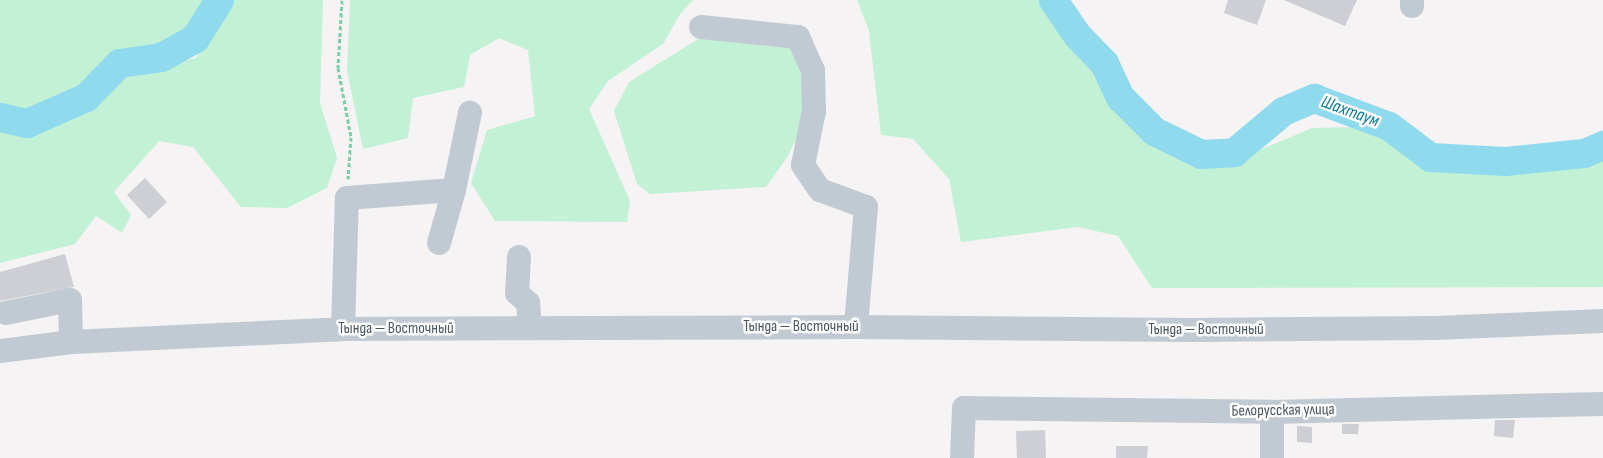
<!DOCTYPE html>
<html>
<head>
<meta charset="utf-8">
<style>
  body { margin:0 }
  #map { position:relative; width:1603px; height:458px; overflow:hidden; background:#f5f3f3; font-family:"Sofia Sans Condensed",sans-serif }
  div>[style] { position:absolute }
  .green>* { inset:0; background:#c3f1d5 }
  .river>* { height:29px; margin:-14.5px; padding:0 14.5px; transform-origin:14.5px; border-radius:14.5px; background:#90daee }
  .building>* { inset:0; background:#cdcfd5 }
  .path>* { height:3px; margin-top:-1.5px; transform-origin:0; background:repeating-linear-gradient(90deg,#7ad0a6 0 4px,transparent 0 6.5px) }
  .minor>* { height:24px; margin:-12px; padding:0 12px; transform-origin:12px; border-radius:12px; background:#c1cad2 }
  span { translate:-50% -50%; white-space:nowrap; text-align:center; line-height:1.15; -webkit-text-stroke:5px #fff; paint-order:stroke }
  .street-label { font-size:16px; color:#4a5661 }
  .water-label { font-size:18px; color:#0c7c9b; font-style:italic }
</style>
</head>
<body>
<div id="map">
  <div class="green">
    <div style="clip-path:polygon(0 0,205px 0,202px 13px,184px 36px,162px 50px,140px 50px,116px 58px,81px 92px,46px 108px,20px 115px,0 104px)"></div>
    <div style="clip-path:polygon(224px 0,323px 0,320px 103px,337px 158px,327px 188px,287px 208px,241px 207px,193px 147px,159px 141px,114px 192px,131px 215px,122px 233px,96px 216px,75px 244px,0 263px,0 126px,15px 130px,49px 123px,90px 104px,134px 71px,196px 58px,218px 23px)"></div>
    <div style="clip-path:polygon(350px 0,693px 0,680px 14px,663px 44px,608px 81px,589px 109px,630px 201px,627px 222px,495px 221px,471px 183px,487px 130px,535px 116px,528px 50px,499px 38px,470px 55px,464px 87px,413px 98px,408px 138px,363px 149px,347px 71px)"></div>
    <div style="clip-path:polygon(857px 0,1042px 0,1070px 47px,1096px 69px,1121px 113px,1168px 148px,1217px 168px,1312px 128px,1357px 127px,1391px 136px,1419px 163px,1454px 170px,1508px 175px,1603px 157px,1603px 287px,1152px 288px,1118px 236px,1078px 227px,961px 242px,949px 179px,913px 139px,881px 135px,869px 31px)"></div>
    <div style="clip-path:polygon(703px 36px,789px 42px,806px 74px,806px 118px,788px 156px,766px 187px,650px 194px,637px 184px,614px 111px,629px 82px)"></div>
  </div>
  <div class="river">
    <div style="left:1053px;top:0;width:42px;rotate:55.6deg"></div>
    <div style="left:1077px;top:35px;width:39px;rotate:46deg"></div>
    <div style="left:1104px;top:63px;width:38px;rotate:65deg"></div>
    <div style="left:1120px;top:97px;width:48px;rotate:45deg"></div>
    <div style="left:1154px;top:131px;width:52px;rotate:26.1deg"></div>
    <div style="left:1201px;top:154px;width:33px;rotate:-3deg"></div>
    <div style="left:1234px;top:152px;width:64px;rotate:-39.9deg"></div>
    <div style="left:1283px;top:111px;width:34px;rotate:-23deg"></div>
    <div style="left:1314px;top:98px;width:80px;rotate:20.5deg"></div>
    <div style="left:1389px;top:126px;width:51px;rotate:37.1deg"></div>
    <div style="left:1430px;top:157px;width:75px;rotate:3.1deg"></div>
    <div style="left:1505px;top:161px;width:79px;rotate:-5.8deg"></div>
    <div style="left:1584px;top:153px;width:21px;rotate:-23deg"></div>
    <div style="left:0;top:117px;width:28px;rotate:13deg"></div>
    <div style="left:27px;top:123px;width:64px;rotate:-23.8deg"></div>
    <div style="left:86px;top:97px;width:47px;rotate:-45.9deg"></div>
    <div style="left:119px;top:63px;width:42px;rotate:-8.1deg"></div>
    <div style="left:161px;top:57px;width:39px;rotate:-29deg"></div>
    <div style="left:195px;top:38px;width:45px;rotate:-57.7deg"></div>
  </div>
  <div class="building">
    <div style="clip-path:polygon(1228px 0,1266px 0,1257px 25px,1224px 13px)"></div>
    <div style="clip-path:polygon(1284px 0,1357px 0,1345px 26px)"></div>
    <div style="clip-path:polygon(145px 178px,167px 202px,149px 219px,127px 195px)"></div>
    <div style="clip-path:polygon(65px 254px,74px 287px,0 301px,0 272px)"></div>
    <div style="clip-path:polygon(1495px 420px,1515px 420px,1513px 438px,1494px 436px)"></div>
    <div style="clip-path:polygon(1342px 424px,1359px 424px,1358px 434px,1342px 434px)"></div>
    <div style="clip-path:polygon(1297px 426px,1312px 427px,1312px 443px,1297px 442px)"></div>
    <div style="clip-path:polygon(1045px 430px,1046px 458px,1017px 458px,1016px 431px)"></div>
    <div style="clip-path:polygon(1116px 446px,1148px 446px,1147px 458px,1116px 458px)"></div>
  </div>
  <div class="path">
    <div style="left:342px;top:0;width:68px;rotate:93.4deg"></div>
    <div style="left:338px;top:68px;width:70px;rotate:79.3deg"></div>
    <div style="left:351px;top:137px;width:42px;rotate:94.1deg"></div>
  </div>
  <div class="minor">
    <div style="left:1412px;top:6px;width:6px;rotate:-90deg"></div>
    <div style="left:701px;top:27px;width:98px;rotate:5.9deg"></div>
    <div style="left:798px;top:37px;width:36px;rotate:66deg"></div>
    <div style="left:813px;top:70px;width:41px;rotate:88.6deg"></div>
    <div style="left:814px;top:111px;width:55px;rotate:101.5deg"></div>
    <div style="left:803px;top:165px;width:30px;rotate:56deg"></div>
    <div style="left:820px;top:190px;width:49px;rotate:20.3deg"></div>
    <div style="left:866px;top:207px;width:120px;rotate:94.8deg"></div>
    <div style="left:454px;top:190px;width:79px;rotate:-78.3deg"></div>
    <div style="left:519px;top:257px;width:36px;rotate:93deg"></div>
    <div style="left:517px;top:293px;width:15px;rotate:42deg"></div>
    <div style="left:528px;top:303px;width:25px;rotate:85deg"></div>
    <div style="left:6px;top:313px;width:65px;rotate:-11.5deg"></div>
    <div style="left:70px;top:300px;width:42px;rotate:88.6deg"></div>
    <div style="left:343px;top:329px;width:131px;rotate:-88.3deg"></div>
    <div style="left:347px;top:198px;width:107px;rotate:-4.3deg"></div>
    <div style="left:454px;top:190px;width:55px;rotate:105.8deg"></div>
    <div style="left:0;top:351px;width:72px;rotate:-7.2deg"></div>
    <div style="left:71px;top:342px;width:272px;rotate:-2.7deg"></div>
    <div style="left:343px;top:329px;width:513px;rotate:-0.22deg"></div>
    <div style="left:856px;top:327px;width:338px;rotate:0.5deg"></div>
    <div style="left:1194px;top:330px;width:241px;rotate:-0.5deg"></div>
    <div style="left:1435px;top:328px;width:168px;rotate:-2.4deg"></div>
    <div style="left:1272px;top:412px;width:46px;rotate:90deg"></div>
    <div style="left:962px;top:458px;width:50px;rotate:-87.7deg"></div>
    <div style="left:964px;top:408px;width:308px;rotate:0.7deg"></div>
    <div style="left:1272px;top:412px;width:331px;rotate:-1.4deg"></div>
  </div>
  <div class="street-label">
    <span style="left:801px;top:327px">Тында — Восточный</span>
    <span style="left:396px;top:329px">Тында — Восточный</span>
    <span style="left:1206px;top:330px">Тында — Восточный</span>
    <span style="left:1283px;top:411px;rotate:-1deg">Белорусская улица</span>
  </div>
  <div class="water-label">
    <span style="left:1350px;top:112px;rotate:20deg">Шахтаум</span>
  </div>
</div>
</body>
</html>
